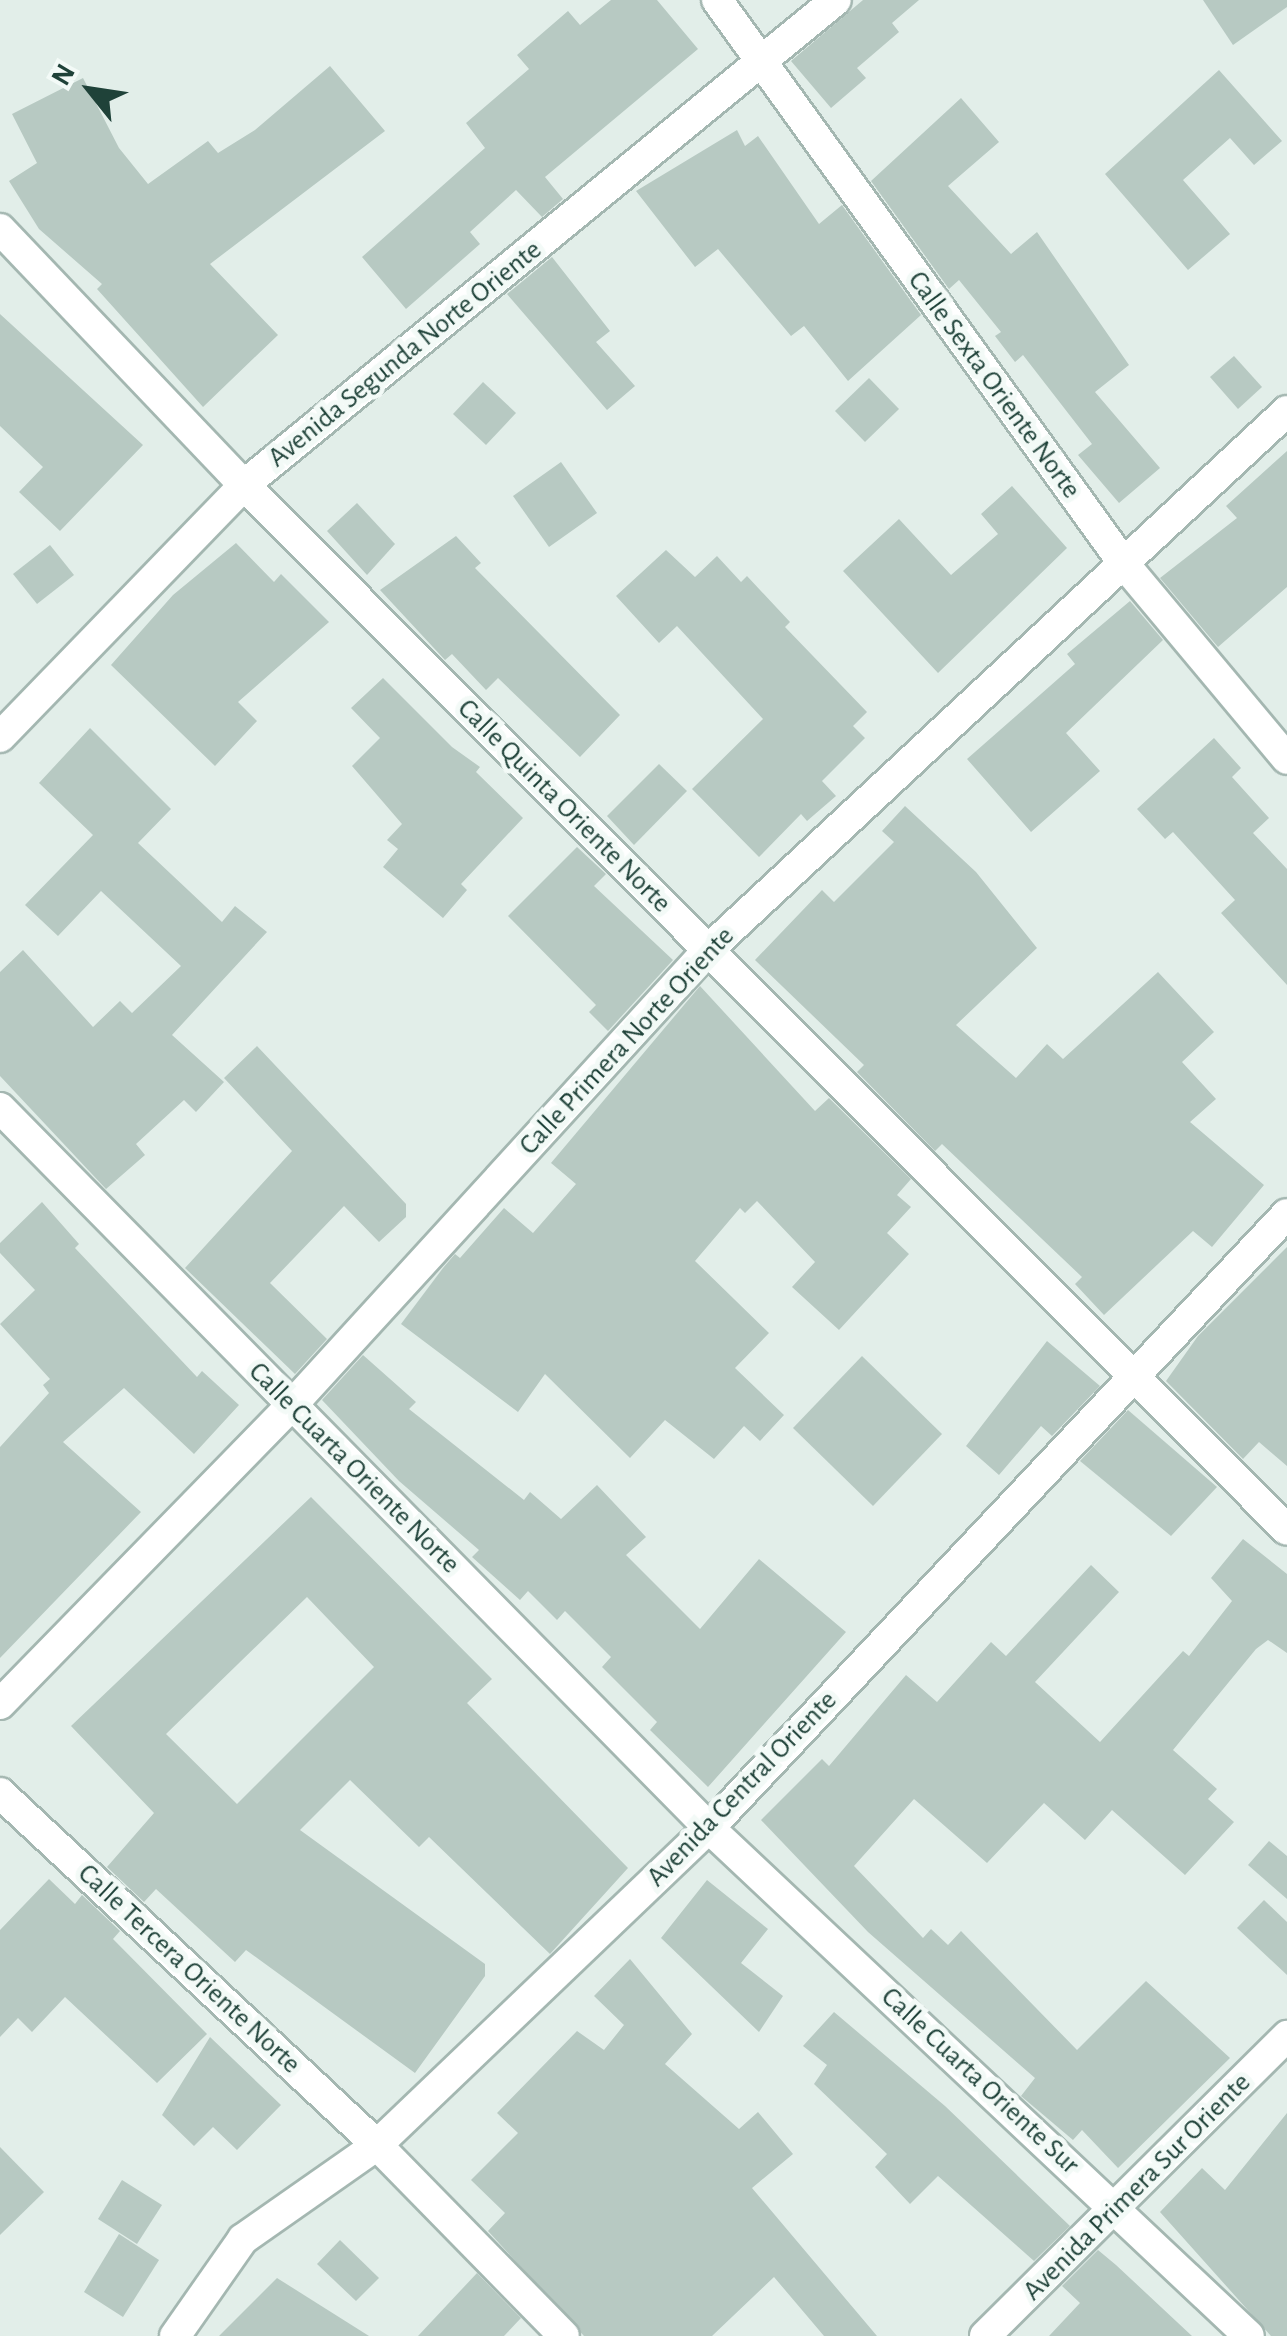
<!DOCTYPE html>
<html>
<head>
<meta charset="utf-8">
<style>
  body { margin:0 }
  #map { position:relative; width:1287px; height:2336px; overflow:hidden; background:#e2eee9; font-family:"Alegreya Sans",sans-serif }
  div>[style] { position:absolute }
  .building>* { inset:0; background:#b7c9c2 }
  .roads { filter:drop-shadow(2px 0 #a4b7b1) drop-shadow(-2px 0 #a4b7b1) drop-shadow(0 2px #a4b7b1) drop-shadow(0 -2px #a4b7b1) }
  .minor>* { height:30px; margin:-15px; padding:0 15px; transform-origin:15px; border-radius:15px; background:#fff }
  span { translate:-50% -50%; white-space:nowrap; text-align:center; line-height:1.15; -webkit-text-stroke:10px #f3faf7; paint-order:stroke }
  .street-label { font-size:28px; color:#1f4239 }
  .north { position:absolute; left:40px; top:40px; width:100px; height:100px; -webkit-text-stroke:8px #f3faf7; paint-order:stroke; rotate:300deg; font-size:28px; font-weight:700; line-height:40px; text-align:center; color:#1f4239 }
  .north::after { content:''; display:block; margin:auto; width:35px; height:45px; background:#1f4239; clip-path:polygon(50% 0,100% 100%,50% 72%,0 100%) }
</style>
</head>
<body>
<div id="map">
  <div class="building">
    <div style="clip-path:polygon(611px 0,657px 0,698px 49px,545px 177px,563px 199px,542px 217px,516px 190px,470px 232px,480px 244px,406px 309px,362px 257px,485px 148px,466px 123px,529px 69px,517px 55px,568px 11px,580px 25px)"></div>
    <div style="clip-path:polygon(863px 0,919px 0,892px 23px,899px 32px,857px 68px,866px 78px,831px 108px,791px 61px)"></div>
    <div style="clip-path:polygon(1203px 0,1287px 0,1287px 7px,1233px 45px)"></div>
    <div style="clip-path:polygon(330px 66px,385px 131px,210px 264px,278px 335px,203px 407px,97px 289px,102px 284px,39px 229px,9px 181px,37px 163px,12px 114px,83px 78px,119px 148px,148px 184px,208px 141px,218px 153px,255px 130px)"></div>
    <div style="clip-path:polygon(1219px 70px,1282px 141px,1254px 165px,1230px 138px,1183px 180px,1230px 234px,1188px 270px,1105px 174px)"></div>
    <div style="clip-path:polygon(961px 98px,999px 142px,948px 186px,1011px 254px,1037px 232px,1129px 365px,1095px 392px,1160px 468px,1119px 503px,1078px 455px,1092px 444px,1023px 355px,1015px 362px,995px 336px,1001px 332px,959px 280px,949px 289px,871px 181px)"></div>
    <div style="clip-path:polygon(737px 130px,745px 146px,758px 136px,819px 224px,842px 205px,921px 315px,848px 381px,804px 326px,791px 336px,718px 249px,695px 267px,636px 191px)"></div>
    <div style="clip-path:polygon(552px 257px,610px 331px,596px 342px,635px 386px,607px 410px,507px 294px)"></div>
    <div style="clip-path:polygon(0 314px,143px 445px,60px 531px,19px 492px,43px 467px,0 426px)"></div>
    <div style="clip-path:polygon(1234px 356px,1262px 387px,1238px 409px,1210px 377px)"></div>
    <div style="clip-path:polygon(869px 378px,899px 409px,865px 442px,835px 411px)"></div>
    <div style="clip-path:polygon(483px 382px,516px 413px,486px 445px,453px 414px)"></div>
    <div style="clip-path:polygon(1287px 451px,1287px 587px,1218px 647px,1160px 578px,1237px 518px,1226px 506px)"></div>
    <div style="clip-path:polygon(561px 462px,597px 513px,549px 547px,513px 496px)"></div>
    <div style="clip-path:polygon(1012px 486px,1067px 548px,938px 673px,843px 571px,899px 519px,951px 575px,998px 534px,981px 514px)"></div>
    <div style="clip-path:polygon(357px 503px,395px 544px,367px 575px,327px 531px)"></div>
    <div style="clip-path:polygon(456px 536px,481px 563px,475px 568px,620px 715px,580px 757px,498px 678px,486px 690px,452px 654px,445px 660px,380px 590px)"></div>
    <div style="clip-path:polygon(236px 543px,274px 582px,281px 574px,329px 622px,238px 702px,257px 721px,215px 766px,111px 665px,173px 595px)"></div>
    <div style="clip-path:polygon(50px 545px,74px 575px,37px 604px,13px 574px)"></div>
    <div style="clip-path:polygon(666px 550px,695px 577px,717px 556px,741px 582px,747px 576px,790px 622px,785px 627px,867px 712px,853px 726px,865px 738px,822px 781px,836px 796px,807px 821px,801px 814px,759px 857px,692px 789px,763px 719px,677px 626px,659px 643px,616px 596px)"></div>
    <div style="clip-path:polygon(1130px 601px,1163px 640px,1066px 733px,1100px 771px,1031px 832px,967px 759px,1075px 664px,1067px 654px)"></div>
    <div style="clip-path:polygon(383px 678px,452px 747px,480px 767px,476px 772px,523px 818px,461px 884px,467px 890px,443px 918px,383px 867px,398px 849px,387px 840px,402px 824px,352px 766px,380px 738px,351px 708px)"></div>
    <div style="clip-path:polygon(90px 728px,171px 809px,138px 843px,222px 922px,235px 906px,267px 932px,172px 1035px,224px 1082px,196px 1112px,184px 1100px,136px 1144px,145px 1155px,106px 1189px,0 1076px,0 972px,23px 950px,93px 1027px,120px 1001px,132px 1013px,181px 966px,101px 891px,58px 936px,25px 905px,93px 835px,39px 783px)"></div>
    <div style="clip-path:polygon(1214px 738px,1241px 768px,1232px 777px,1269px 818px,1253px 833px,1287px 869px,1287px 985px,1221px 913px,1235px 900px,1173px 832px,1165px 839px,1137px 809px)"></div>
    <div style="clip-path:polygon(659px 764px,687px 791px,634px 845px,607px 816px)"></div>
    <div style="clip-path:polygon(905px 806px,976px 872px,1037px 948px,956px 1025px,1016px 1078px,1047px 1044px,1063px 1059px,1158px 972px,1214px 1032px,1182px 1062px,1216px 1099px,1190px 1122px,1264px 1185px,1212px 1247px,1193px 1231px,1104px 1315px,1075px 1284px,1082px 1277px,942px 1144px,935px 1151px,857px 1072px,864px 1065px,755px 960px,822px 890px,834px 902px,894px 842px,882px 831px)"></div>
    <div style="clip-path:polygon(577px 847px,606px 874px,594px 886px,673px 960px,608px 1031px,589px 1012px,596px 1005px,508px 916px)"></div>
    <div style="clip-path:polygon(700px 986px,815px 1111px,829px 1098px,911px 1179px,897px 1195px,911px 1207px,887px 1233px,909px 1254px,839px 1330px,792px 1287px,815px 1262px,757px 1201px,745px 1213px,740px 1208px,695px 1261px,769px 1333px,735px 1368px,784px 1415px,760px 1441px,744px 1426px,714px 1459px,665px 1420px,630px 1458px,545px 1374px,518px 1412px,401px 1324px,443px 1268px,455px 1254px,460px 1258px,504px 1208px,533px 1233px,576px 1184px,551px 1163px)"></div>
    <div style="clip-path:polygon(257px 1046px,406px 1204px,406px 1217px,379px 1242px,344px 1206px,270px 1283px,327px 1339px,295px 1374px,185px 1268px,292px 1151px,224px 1078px)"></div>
    <div style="clip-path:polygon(42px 1202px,79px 1244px,75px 1248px,197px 1377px,202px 1371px,239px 1405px,194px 1454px,124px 1388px,63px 1442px,141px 1512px,0 1658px,0 1447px,49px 1393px,43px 1385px,50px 1379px,0 1324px,35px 1290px,0 1253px,0 1243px)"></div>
    <div style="clip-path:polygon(1287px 1247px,1287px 1466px,1259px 1442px,1243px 1459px,1166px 1381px,1198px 1336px)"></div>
    <div style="clip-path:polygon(1047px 1341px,1100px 1386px,1052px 1436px,1041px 1426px,999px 1475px,966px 1446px)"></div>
    <div style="clip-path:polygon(363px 1355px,416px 1402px,409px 1409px,524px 1500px,530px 1492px,561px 1519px,597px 1485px,646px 1537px,626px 1555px,700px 1629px,759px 1559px,846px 1632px,708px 1787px,650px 1730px,657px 1722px,602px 1667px,611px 1657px,565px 1611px,557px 1620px,528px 1591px,520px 1600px,472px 1557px,479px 1550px,399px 1481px,322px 1400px)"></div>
    <div style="clip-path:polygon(862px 1356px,942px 1434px,873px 1506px,793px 1428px)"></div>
    <div style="clip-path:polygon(1128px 1410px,1217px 1487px,1171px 1536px,1080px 1461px)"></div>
    <div style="clip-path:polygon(evenodd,311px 1497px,492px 1679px,467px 1703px,628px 1868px,550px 1954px,429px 1837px,419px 1847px,350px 1780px,300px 1830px,485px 1964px,485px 1976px,415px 2073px,246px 1950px,235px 1962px,156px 1889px,144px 1902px,107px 1867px,154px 1813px,71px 1726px,311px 1497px,307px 1597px,374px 1667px,237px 1804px,166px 1734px,307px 1597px)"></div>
    <div style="clip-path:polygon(1243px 1539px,1287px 1574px,1287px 1653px,1268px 1640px,1256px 1649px,1173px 1750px,1217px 1789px,1208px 1799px,1234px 1822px,1185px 1875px,1112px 1810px,1085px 1840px,1044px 1803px,987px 1863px,914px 1799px,854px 1866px,923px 1938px,931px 1929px,948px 1945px,961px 1931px,1077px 2050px,1146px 1981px,1230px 2058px,1118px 2168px,1082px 2130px,1073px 2140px,1021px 2096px,1035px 2078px,868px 1932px,761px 1820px,822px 1759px,829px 1766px,906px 1675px,937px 1702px,991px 1642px,1006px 1656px,1091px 1565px,1119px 1592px,1035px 1682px,1100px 1742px,1183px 1651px,1189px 1656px,1232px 1601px,1211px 1578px)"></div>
    <div style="clip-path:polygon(1269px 1841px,1287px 1856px,1287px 1899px,1248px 1865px)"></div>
    <div style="clip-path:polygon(49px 1879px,75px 1904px,82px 1895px,120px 1931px,113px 1939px,207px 2034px,157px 2083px,65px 1997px,32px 2032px,18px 2018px,0 2037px,0 1930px)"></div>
    <div style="clip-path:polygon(707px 1880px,768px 1929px,741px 1963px,783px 1996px,759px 2032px,661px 1938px)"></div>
    <div style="clip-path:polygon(1264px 1900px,1287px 1922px,1287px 1975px,1237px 1928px)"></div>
    <div style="clip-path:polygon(630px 1959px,692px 2034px,665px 2064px,739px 2129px,758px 2112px,793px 2154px,752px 2188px,877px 2336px,824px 2336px,774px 2277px,712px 2336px,584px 2336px,488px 2231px,505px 2213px,471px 2180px,518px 2133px,497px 2113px,577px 2031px,604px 2050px,624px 2025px,594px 1996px)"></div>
    <div style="clip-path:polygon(834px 2012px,945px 2106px,1070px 2226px,1034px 2261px,938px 2176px,910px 2204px,875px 2167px,887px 2154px,814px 2084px,827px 2065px,803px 2046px)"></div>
    <div style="clip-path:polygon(210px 2037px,281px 2105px,237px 2150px,213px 2127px,194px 2146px,162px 2115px)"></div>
    <div style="clip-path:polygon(1287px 2113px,1287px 2336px,1271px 2336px,1160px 2212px,1202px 2168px,1225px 2190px)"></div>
    <div style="clip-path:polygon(0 2147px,44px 2192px,0 2235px)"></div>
    <div style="clip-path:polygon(122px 2180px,162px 2205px,137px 2244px,98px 2219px)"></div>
    <div style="clip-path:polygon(119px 2234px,159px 2260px,123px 2317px,84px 2292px)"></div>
    <div style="clip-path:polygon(340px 2240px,379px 2278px,356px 2301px,317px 2264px)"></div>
    <div style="clip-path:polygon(1098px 2250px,1116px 2265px,1192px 2336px,1049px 2336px,1080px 2303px,1062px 2286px)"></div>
    <div style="clip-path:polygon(477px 2273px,521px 2318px,504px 2336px,418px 2336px)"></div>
    <div style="clip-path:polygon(277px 2278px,369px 2336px,219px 2336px)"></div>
  </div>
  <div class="roads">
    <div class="minor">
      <div style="left:717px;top:0;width:696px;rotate:54.18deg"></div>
      <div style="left:1124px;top:564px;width:254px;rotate:50.1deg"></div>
      <div style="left:0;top:229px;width:354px;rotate:46.4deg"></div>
      <div style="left:244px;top:485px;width:1476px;rotate:45.05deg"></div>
      <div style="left:0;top:737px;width:351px;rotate:-45.9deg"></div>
      <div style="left:244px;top:485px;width:765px;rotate:-39.33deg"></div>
      <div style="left:0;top:1108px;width:1010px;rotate:45.44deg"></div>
      <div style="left:709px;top:1828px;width:741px;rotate:43.25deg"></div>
      <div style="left:0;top:1704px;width:418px;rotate:-45.7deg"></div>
      <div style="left:292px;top:1405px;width:617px;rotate:-47.56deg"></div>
      <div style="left:708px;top:950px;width:791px;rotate:-42.95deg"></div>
      <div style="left:0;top:1793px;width:516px;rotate:43.04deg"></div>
      <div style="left:377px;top:2145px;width:267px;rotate:45.6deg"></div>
      <div style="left:175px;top:2336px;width:118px;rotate:-55deg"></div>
      <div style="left:243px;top:2239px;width:164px;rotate:-35deg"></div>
      <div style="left:377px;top:2145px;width:459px;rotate:-43.7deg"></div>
      <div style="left:709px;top:1828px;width:843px;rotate:-46.73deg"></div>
      <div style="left:985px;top:2336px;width:426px;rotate:-44.8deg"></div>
    </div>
  </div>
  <div class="street-label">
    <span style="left:405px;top:354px;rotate:-39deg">Avenida Segunda Norte Oriente</span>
    <span style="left:994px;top:385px;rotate:54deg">Calle Sexta Oriente Norte</span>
    <span style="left:564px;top:806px;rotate:45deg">Calle Quinta Oriente Norte</span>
    <span style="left:627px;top:1041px;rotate:-47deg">Calle Primera Norte Oriente</span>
    <span style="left:354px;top:1468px;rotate:45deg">Calle Cuarta Oriente Norte</span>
    <span style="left:742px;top:1789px;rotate:-46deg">Avenida Central Oriente</span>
    <span style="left:189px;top:1969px;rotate:43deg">Calle Tercera Oriente Norte</span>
    <span style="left:980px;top:2081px;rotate:43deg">Calle Cuarta Oriente Sur</span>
    <span style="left:1137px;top:2187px;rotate:-45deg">Avenida Primera Sur Oriente</span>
  </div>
  <div class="north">N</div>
</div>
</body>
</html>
